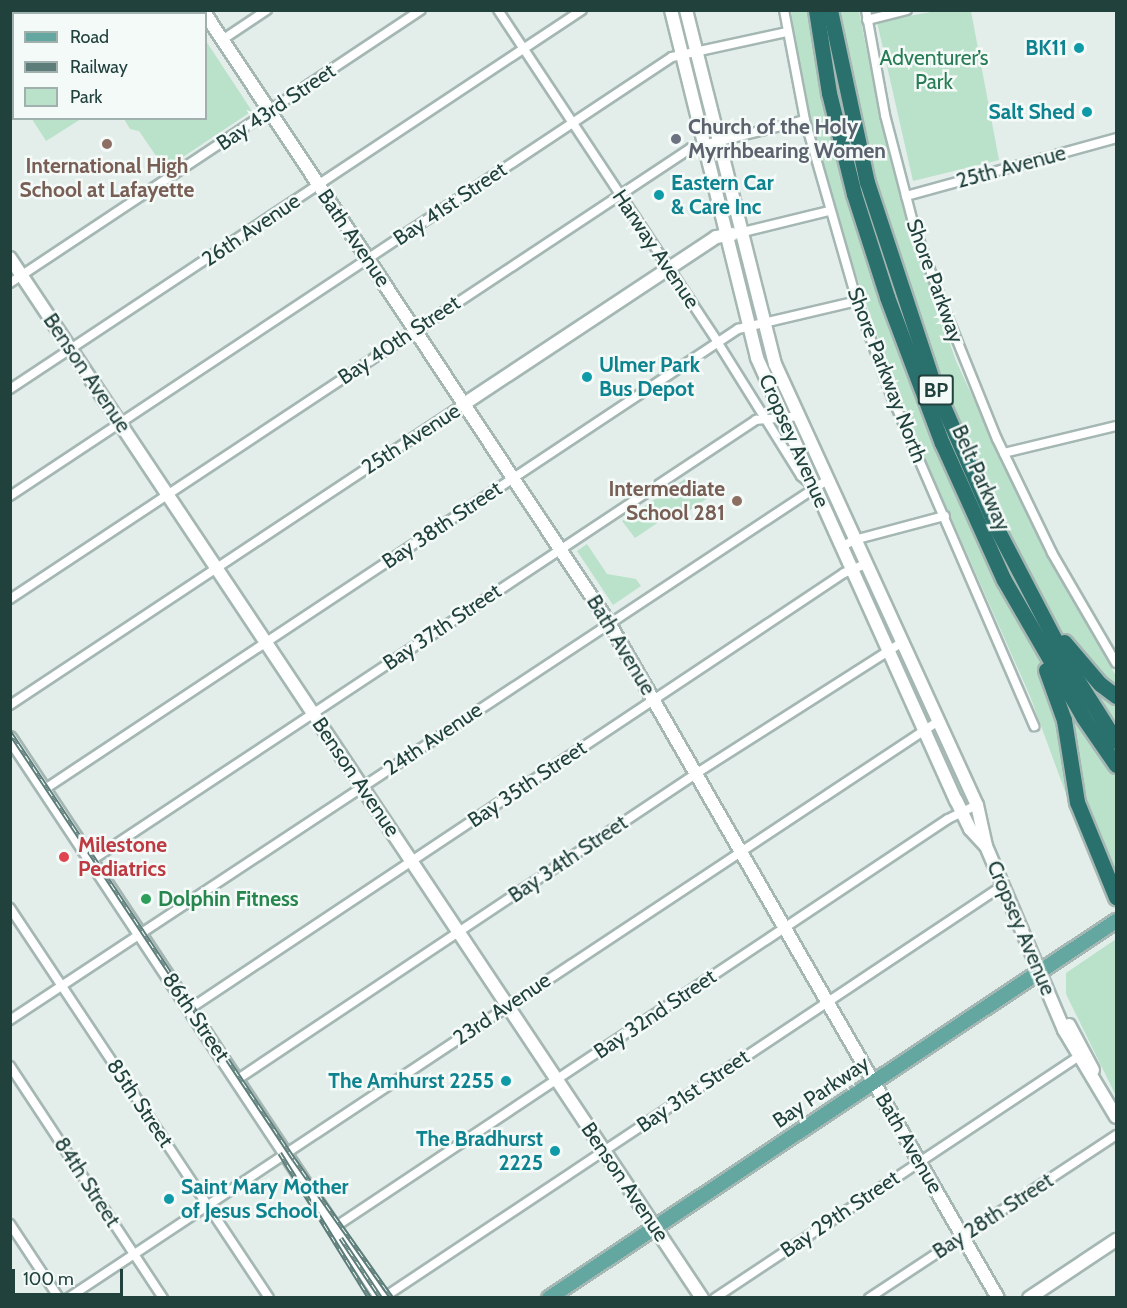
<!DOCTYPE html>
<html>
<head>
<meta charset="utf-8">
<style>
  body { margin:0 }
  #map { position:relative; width:1127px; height:1308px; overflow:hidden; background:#e3eeeb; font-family:Cabin,sans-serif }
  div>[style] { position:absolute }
  .green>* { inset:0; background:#bae1ca }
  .roads { filter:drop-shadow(2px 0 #a5b7b3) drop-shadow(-2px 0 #a5b7b3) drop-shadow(0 2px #a5b7b3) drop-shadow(0 -2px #a5b7b3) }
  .street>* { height:8px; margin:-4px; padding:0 4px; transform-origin:4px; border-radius:4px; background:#fff }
  .secondary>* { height:12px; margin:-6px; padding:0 6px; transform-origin:6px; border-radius:6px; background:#fff }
  .primary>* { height:14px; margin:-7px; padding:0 7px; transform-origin:7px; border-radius:7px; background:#64a7a0 }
  .highway>* { height:15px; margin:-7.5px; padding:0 7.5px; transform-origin:7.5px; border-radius:7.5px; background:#2a706c }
  .rail>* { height:4.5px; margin-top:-2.25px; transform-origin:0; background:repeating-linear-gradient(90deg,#f4faf8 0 7px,#5c7d79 0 14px); box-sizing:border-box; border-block:2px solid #5c7d79 }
  .dots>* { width:16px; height:16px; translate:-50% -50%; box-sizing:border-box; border:3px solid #f4faf8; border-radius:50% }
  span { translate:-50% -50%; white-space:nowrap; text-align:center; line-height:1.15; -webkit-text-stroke:5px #f4faf8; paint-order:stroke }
  .shield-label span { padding:2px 4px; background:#f4faf8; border:2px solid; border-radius:4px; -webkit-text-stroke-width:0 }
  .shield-label { font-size:20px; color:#21413d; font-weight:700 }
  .culture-label { font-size:21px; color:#0d838f; font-weight:700 }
  .right { translate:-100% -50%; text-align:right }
  .left { translate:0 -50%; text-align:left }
  .park-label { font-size:21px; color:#277c55 }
  .street-label { font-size:21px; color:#21413d }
  .worship-label { font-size:21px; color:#5b616d; font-weight:700 }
  .education-label { font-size:21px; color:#785e54; font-weight:700 }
  .health-label { font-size:21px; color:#be3a42; font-weight:700 }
  .leisure-label { font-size:21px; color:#27864d; font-weight:700 }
  .frame { position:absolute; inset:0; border:12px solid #21413d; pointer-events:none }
  .legend { position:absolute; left:12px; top:12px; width:195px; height:108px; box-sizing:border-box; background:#f4faf8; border:2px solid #a0b0ad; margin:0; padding:8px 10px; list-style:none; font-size:18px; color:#21413d }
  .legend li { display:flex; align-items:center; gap:12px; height:30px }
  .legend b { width:30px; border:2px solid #a0b0ad }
  .scale { position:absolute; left:12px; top:1269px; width:111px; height:27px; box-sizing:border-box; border:3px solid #21413d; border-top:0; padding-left:8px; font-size:18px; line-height:21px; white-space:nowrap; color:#21413d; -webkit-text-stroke:4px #f4faf8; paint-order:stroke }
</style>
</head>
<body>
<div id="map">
  <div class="green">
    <div style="clip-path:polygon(791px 11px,859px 11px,880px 117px,906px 218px,956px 361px,1046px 555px,1116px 676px,1116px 876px,1069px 802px,1030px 696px,903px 409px,827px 191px,800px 75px)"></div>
    <div style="clip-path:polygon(936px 11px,971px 11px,999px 160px,913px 181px,877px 22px)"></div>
    <div style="clip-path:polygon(206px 41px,252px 111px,165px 169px,139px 131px,130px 129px,124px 119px,206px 118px)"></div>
    <div style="clip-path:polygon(32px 119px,81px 119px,46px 141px)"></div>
    <div style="clip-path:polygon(685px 479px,695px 494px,713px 483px,718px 491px,680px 517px,675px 511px,635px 538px,622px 521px)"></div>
    <div style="clip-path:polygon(587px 544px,607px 574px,636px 579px,641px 586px,613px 605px,577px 551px)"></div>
    <div style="clip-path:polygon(1116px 939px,1116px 1096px,1066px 994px,1066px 973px)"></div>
  </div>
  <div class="roads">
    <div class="street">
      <div style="left:498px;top:10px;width:399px;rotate:56.5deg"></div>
      <div style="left:718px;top:343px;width:157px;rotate:58deg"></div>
      <div style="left:801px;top:476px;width:16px;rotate:40deg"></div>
      <div style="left:784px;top:10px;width:112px;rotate:79.2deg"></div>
      <div style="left:805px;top:120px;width:188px;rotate:74deg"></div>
      <div style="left:857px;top:301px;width:100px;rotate:70.1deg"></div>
      <div style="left:891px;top:395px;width:361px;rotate:66.6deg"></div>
      <div style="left:866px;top:10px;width:107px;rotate:79.7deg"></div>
      <div style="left:885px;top:115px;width:115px;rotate:75.4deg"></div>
      <div style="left:914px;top:226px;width:87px;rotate:69.9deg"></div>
      <div style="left:944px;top:308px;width:141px;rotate:68deg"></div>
      <div style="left:997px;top:439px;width:127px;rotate:64.2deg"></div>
      <div style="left:1052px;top:553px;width:127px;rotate:59.8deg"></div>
      <div style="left:103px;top:14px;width:6px;rotate:-45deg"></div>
      <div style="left:867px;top:20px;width:41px;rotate:-14deg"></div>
      <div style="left:222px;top:40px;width:54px;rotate:-33.7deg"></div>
      <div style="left:10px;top:75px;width:4px;rotate:-27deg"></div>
      <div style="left:906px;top:196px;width:218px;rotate:-15.4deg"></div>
      <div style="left:739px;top:233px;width:93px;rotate:-13.7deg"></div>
      <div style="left:10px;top:283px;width:493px;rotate:-33.6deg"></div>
      <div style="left:10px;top:389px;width:686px;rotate:-33.53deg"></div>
      <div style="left:1004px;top:453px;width:115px;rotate:-13.6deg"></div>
      <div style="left:10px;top:496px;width:794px;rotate:-33.55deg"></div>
      <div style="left:672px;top:57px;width:118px;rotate:-12.3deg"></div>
      <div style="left:841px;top:547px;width:15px;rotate:-28deg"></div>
      <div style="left:854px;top:540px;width:94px;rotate:-14.8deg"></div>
      <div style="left:10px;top:599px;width:817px;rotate:-33.51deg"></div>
      <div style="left:691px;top:148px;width:117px;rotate:-13.8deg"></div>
      <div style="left:10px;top:705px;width:545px;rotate:-33.54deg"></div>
      <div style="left:45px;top:789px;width:832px;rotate:-33.58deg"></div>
      <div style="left:738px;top:329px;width:122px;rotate:-13.2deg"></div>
      <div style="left:92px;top:860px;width:797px;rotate:-33.53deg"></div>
      <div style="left:756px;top:420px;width:44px;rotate:-5.2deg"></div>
      <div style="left:10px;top:908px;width:468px;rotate:56.4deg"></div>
      <div style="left:191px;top:1008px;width:785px;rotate:-33.67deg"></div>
      <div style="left:844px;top:573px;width:23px;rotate:-23deg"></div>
      <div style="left:10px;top:1020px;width:979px;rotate:-33.46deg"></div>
      <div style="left:10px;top:1066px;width:278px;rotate:56.6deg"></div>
      <div style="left:238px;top:1079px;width:552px;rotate:-33.69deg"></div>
      <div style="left:697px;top:773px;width:242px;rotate:-32.5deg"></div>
      <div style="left:10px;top:1224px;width:89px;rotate:56.5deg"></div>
      <div style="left:335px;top:1227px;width:736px;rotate:-33.65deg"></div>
      <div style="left:948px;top:819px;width:32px;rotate:-26deg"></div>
      <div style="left:68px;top:1298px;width:1043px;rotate:-33.54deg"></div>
      <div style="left:383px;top:1298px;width:744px;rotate:-33.65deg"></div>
      <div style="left:715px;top:1298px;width:441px;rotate:-33.6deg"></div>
      <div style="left:869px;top:1298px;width:296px;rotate:-33.4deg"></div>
    </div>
    <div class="secondary">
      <div style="left:671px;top:10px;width:358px;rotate:76.1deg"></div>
      <div style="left:757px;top:358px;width:485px;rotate:65.8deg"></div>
      <div style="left:956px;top:800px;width:32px;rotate:64deg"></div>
      <div style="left:970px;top:829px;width:22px;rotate:47deg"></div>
      <div style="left:686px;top:10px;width:365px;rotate:75.9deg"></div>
      <div style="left:775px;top:364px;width:485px;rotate:65.4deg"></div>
      <div style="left:977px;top:805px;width:42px;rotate:77.6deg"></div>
      <div style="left:986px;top:846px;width:200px;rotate:67deg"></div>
      <div style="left:1064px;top:1030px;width:101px;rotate:59.1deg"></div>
      <div style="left:206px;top:15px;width:729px;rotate:56.46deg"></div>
      <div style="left:609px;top:623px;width:779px;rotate:60.05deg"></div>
      <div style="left:10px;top:258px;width:1249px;rotate:56.36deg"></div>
      <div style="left:464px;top:404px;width:302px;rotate:-33.5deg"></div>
      <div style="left:716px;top:237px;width:17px;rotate:-10deg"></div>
      <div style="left:10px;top:738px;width:672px;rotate:56.48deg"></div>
      <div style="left:1069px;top:1025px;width:51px;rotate:61.9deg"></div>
      <div style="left:1029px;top:1298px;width:105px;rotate:-33.7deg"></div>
    </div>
    <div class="primary">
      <div style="left:549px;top:1298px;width:681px;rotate:-33.62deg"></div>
    </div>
    <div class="highway">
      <div style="left:816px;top:10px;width:84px;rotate:81.1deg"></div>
      <div style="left:829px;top:93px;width:104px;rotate:76.1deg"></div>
      <div style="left:854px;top:194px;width:108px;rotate:72.2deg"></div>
      <div style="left:887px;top:297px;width:156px;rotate:69.4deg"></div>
      <div style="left:942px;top:443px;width:150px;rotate:65.7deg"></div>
      <div style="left:1004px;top:580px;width:158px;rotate:60deg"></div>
      <div style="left:1083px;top:717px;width:58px;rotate:55.5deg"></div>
      <div style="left:830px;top:10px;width:176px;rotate:77.9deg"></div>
      <div style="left:867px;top:182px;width:212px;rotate:71.8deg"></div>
      <div style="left:933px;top:383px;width:159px;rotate:66.3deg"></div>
      <div style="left:997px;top:529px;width:156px;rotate:62.4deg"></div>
      <div style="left:1069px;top:667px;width:88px;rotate:57.6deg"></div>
      <div style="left:1064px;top:642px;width:55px;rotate:49.4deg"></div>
      <div style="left:1100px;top:684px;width:20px;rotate:37deg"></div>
      <div style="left:1046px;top:670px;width:53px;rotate:70.2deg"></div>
      <div style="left:1064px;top:720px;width:83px;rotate:81deg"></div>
      <div style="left:1077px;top:802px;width:103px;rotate:67.7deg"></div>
    </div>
  </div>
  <div class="rail">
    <div style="left:10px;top:732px;width:513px;rotate:56.37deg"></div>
    <div style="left:294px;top:1159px;width:170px;rotate:54.8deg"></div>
    <div style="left:280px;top:1153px;width:171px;rotate:58.2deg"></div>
    <div style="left:341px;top:1238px;width:72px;rotate:56.3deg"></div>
  </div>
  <div class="dots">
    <div style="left:1079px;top:48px;background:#0f9aa8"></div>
    <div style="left:1087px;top:112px;background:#0f9aa8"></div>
    <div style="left:676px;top:139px;background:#6b7280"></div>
    <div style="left:107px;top:144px;background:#8d6e63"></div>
    <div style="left:659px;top:195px;background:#0f9aa8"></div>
    <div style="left:587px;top:377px;background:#0f9aa8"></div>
    <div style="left:737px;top:501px;background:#8d6e63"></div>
    <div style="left:64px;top:857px;background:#e0444e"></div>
    <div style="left:146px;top:899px;background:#2e9e5b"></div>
    <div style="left:506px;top:1081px;background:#0f9aa8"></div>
    <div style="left:555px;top:1151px;background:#0f9aa8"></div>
    <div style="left:169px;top:1199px;background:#0f9aa8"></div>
  </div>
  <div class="shield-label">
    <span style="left:936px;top:390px">BP</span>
  </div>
  <div class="culture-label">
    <span class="right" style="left:1067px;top:48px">BK11</span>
    <span class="right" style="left:1075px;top:112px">Salt Shed</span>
    <span class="left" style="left:671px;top:195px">Eastern Car<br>&amp; Care Inc</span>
    <span class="left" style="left:599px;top:377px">Ulmer Park<br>Bus Depot</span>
    <span class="right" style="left:494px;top:1081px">The Amhurst 2255</span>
    <span class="right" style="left:543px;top:1151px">The Bradhurst<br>2225</span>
    <span class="left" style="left:181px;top:1199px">Saint Mary Mother<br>of Jesus School</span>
  </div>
  <div class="park-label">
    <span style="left:934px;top:70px">Adventurer’s<br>Park</span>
  </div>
  <div class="street-label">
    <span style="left:276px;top:107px;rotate:-34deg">Bay 43rd Street</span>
    <span style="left:1011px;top:167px;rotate:-15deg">25th Avenue</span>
    <span style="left:450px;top:204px;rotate:-34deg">Bay 41st Street</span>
    <span style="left:251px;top:230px;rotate:-34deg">26th Avenue</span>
    <span style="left:354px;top:238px;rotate:56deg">Bath Avenue</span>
    <span style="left:656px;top:249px;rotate:56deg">Harway Avenue</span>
    <span style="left:935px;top:281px;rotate:70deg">Shore Parkway</span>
    <span style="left:399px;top:340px;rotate:-34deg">Bay 40th Street</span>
    <span style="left:87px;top:373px;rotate:56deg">Benson Avenue</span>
    <span style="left:887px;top:375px;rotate:69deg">Shore Parkway North</span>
    <span style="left:411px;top:439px;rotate:-33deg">25th Avenue</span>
    <span style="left:794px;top:441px;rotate:66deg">Cropsey Avenue</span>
    <span style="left:981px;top:478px;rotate:66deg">Belt Parkway</span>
    <span style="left:442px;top:525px;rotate:-34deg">Bay 38th Street</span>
    <span style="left:442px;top:627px;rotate:-34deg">Bay 37th Street</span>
    <span style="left:621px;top:645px;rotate:59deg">Bath Avenue</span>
    <span style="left:433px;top:739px;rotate:-34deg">24th Avenue</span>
    <span style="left:356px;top:777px;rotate:56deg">Benson Avenue</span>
    <span style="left:527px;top:784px;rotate:-34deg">Bay 35th Street</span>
    <span style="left:568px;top:859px;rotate:-34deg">Bay 34th Street</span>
    <span style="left:1021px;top:928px;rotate:67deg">Cropsey Avenue</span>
    <span style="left:502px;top:1009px;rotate:-34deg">23rd Avenue</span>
    <span style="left:655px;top:1014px;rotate:-34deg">Bay 32nd Street</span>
    <span style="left:196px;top:1017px;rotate:56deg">86th Street</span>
    <span style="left:693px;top:1091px;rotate:-34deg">Bay 31st Street</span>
    <span style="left:821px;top:1092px;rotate:-34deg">Bay Parkway</span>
    <span style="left:140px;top:1103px;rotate:56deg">85th Street</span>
    <span style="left:909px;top:1143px;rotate:60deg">Bath Avenue</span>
    <span style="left:87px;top:1182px;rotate:57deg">84th Street</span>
    <span style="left:625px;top:1182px;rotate:56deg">Benson Avenue</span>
    <span style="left:840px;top:1214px;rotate:-34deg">Bay 29th Street</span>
    <span style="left:993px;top:1216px;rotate:-33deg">Bay 28th Street</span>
  </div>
  <div class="worship-label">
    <span class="left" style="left:688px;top:139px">Church of the Holy<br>Myrrhbearing Women</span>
  </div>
  <div class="education-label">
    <span style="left:107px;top:178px">International High<br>School at Lafayette</span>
    <span class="right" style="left:725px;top:501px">Intermediate<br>School 281</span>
  </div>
  <div class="health-label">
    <span class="left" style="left:78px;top:857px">Milestone<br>Pediatrics</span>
  </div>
  <div class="leisure-label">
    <span class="left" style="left:158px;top:899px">Dolphin Fitness</span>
  </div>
  <div class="frame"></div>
  <ul class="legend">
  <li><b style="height:8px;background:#64a7a0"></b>Road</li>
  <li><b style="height:8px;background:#5c7d79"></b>Railway</li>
  <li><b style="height:16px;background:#bae1ca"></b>Park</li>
  </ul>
  <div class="scale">100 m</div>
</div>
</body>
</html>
